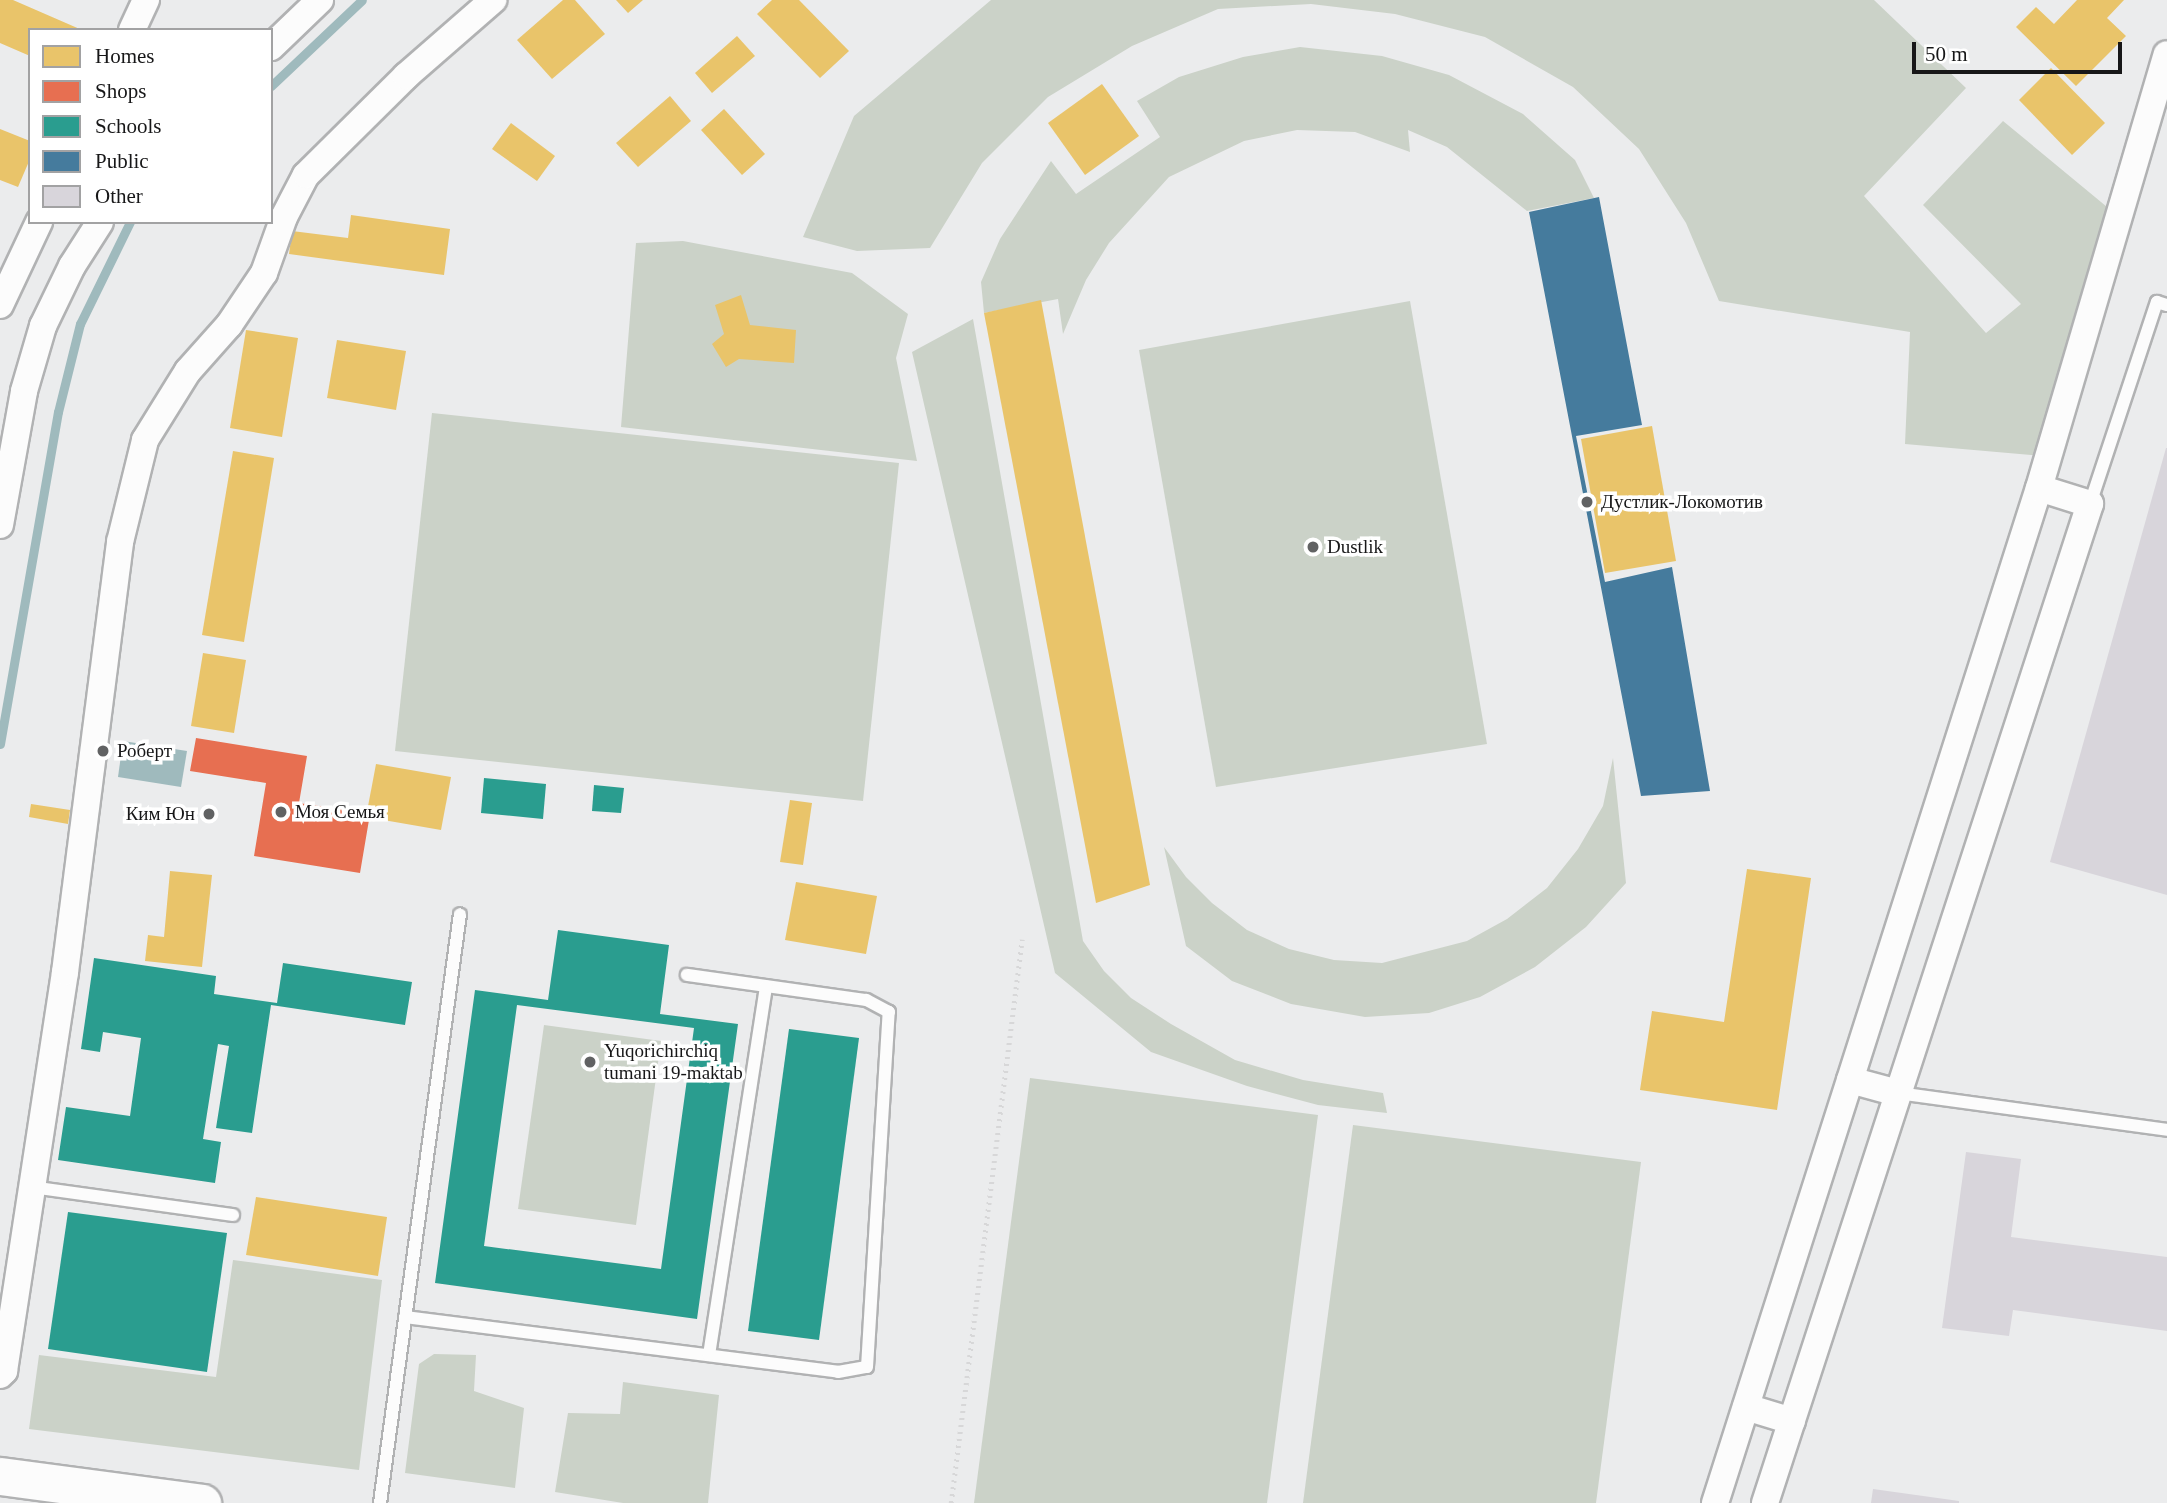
<!DOCTYPE html>
<html>
<head>
<meta charset="utf-8">
<style>
  body { margin:0 }
  #map { position:relative; width:2167px; height:1503px; overflow:hidden; background:#ebeced; font-family:Georgia,serif }
  div>[style] { position:absolute }
  .green>* { inset:0; background:#cbd2c8 }
  .water>* { inset:0; background:#9fbabd }
  .homes>* { inset:0; background:#e9c46a }
  .shops>* { inset:0; background:#e76f51 }
  .schools>* { inset:0; background:#2a9d8f }
  .public>* { inset:0; background:#457b9d }
  .stream>* { height:9px; margin:-4.5px; padding:0 4.5px; transform-origin:4.5px; border-radius:4.5px; background:#9fbabd }
  .building>* { inset:0; background:#d8d5db }
  .path>* { height:4.5px; margin-top:-2.25px; transform-origin:0; background:repeating-linear-gradient(90deg,#d7d7d8 0 2px,transparent 0 7px) }
  .roads { filter:drop-shadow(2px 0 #b1b2b3) drop-shadow(-2px 0 #b1b2b3) drop-shadow(0 2px #b1b2b3) drop-shadow(0 -2px #b1b2b3) }
  .service>* { height:12px; margin:-6px; padding:0 6px; transform-origin:6px; border-radius:6px; background:#fcfcfc }
  .minor>* { height:26px; margin:-13px; padding:0 13px; transform-origin:13px; border-radius:13px; background:#fcfcfc }
  .secondary>* { height:37px; margin:-18.5px; padding:0 18.5px; transform-origin:18.5px; border-radius:18.5px; background:#fcfcfc }
  .dots>* { width:19px; height:19px; translate:-50% -50%; box-sizing:border-box; border:4px solid #fff; border-radius:50% }
  span { translate:-50% -50%; white-space:nowrap; text-align:center; line-height:1.15; -webkit-text-stroke:7px #fff; paint-order:stroke }
  .poi-label { font-size:19px; color:#171718 }
  .left { translate:0 -50%; text-align:left }
  .right { translate:-100% -50%; text-align:right }
  .legend { position:absolute; left:28px; top:28px; width:245px; height:196px; box-sizing:border-box; background:#fff; border:2px solid #a2a2a3; margin:0; padding:9px 12px; list-style:none; font-size:21px; color:#171718 }
  .legend li { display:flex; align-items:center; gap:14px; height:35px }
  .legend b { width:35px; border:2px solid #a2a2a3 }
  .scale { position:absolute; left:1912px; top:42px; width:210px; height:32px; box-sizing:border-box; border:4px solid #171718; border-top:0; padding-left:9px; font-size:21px; line-height:24px; white-space:nowrap; color:#171718; -webkit-text-stroke:5px #fff; paint-order:stroke }
</style>
</head>
<body>
<div id="map">
  <div class="green">
    <div style="clip-path:polygon(991px 0,1874px 0,1966px 88px,1864px 196px,1986px 333px,2021px 304px,1923px 205px,2003px 121px,2124px 221px,2053px 457px,1905px 444px,1910px 332px,1719px 301px,1686px 223px,1639px 149px,1573px 87px,1485px 37px,1395px 14px,1311px 4px,1218px 9px,1132px 46px,1048px 97px,982px 163px,930px 248px,857px 251px,803px 237px,854px 116px)"></div>
    <div style="clip-path:polygon(1300px 47px,1382px 56px,1449px 75px,1523px 114px,1575px 160px,1594px 198px,1527px 211px,1447px 147px,1408px 130px,1410px 152px,1355px 132px,1297px 130px,1244px 141px,1169px 177px,1109px 243px,1086px 280px,1063px 334px,1058px 299px,984px 313px,981px 282px,1000px 239px,1051px 161px,1076px 194px,1160px 137px,1137px 101px,1179px 77px,1243px 57px)"></div>
    <div style="clip-path:polygon(683px 241px,852px 273px,908px 314px,896px 358px,917px 461px,621px 427px,636px 243px)"></div>
    <div style="clip-path:polygon(1410px 301px,1487px 744px,1216px 787px,1139px 350px)"></div>
    <div style="clip-path:polygon(973px 319px,1083px 941px,1104px 971px,1131px 998px,1171px 1024px,1235px 1060px,1303px 1080px,1383px 1093px,1387px 1113px,1318px 1105px,1247px 1086px,1151px 1052px,1055px 973px,912px 352px)"></div>
    <div style="clip-path:polygon(432px 413px,899px 463px,863px 801px,395px 751px)"></div>
    <div style="clip-path:polygon(1613px 758px,1626px 883px,1586px 927px,1535px 967px,1480px 997px,1429px 1013px,1365px 1017px,1291px 1004px,1232px 981px,1186px 946px,1164px 847px,1186px 877px,1212px 903px,1247px 930px,1289px 949px,1334px 960px,1382px 963px,1467px 941px,1507px 919px,1547px 888px,1578px 849px,1603px 806px)"></div>
    <div style="clip-path:polygon(544px 1025px,661px 1041px,636px 1225px,518px 1209px)"></div>
    <div style="clip-path:polygon(1030px 1078px,1318px 1115px,1267px 1503px,974px 1503px)"></div>
    <div style="clip-path:polygon(1353px 1125px,1641px 1162px,1596px 1503px,1303px 1503px)"></div>
    <div style="clip-path:polygon(233px 1260px,382px 1280px,359px 1470px,29px 1429px,39px 1355px,216px 1377px)"></div>
    <div style="clip-path:polygon(434px 1354px,476px 1355px,474px 1391px,524px 1408px,515px 1488px,405px 1473px,419px 1364px)"></div>
    <div style="clip-path:polygon(623px 1382px,719px 1395px,708px 1503px,623px 1503px,555px 1492px,568px 1413px,620px 1414px)"></div>
  </div>
  <div class="water">
    <div style="clip-path:polygon(123px 741px,187px 751px,181px 787px,118px 777px)"></div>
  </div>
  <div class="homes">
    <div style="clip-path:polygon(0 0,13px 0,82px 30px,30px 30px,30px 56px,0 43px)"></div>
    <div style="clip-path:polygon(563px 0,575px 0,605px 34px,552px 79px,517px 40px)"></div>
    <div style="clip-path:polygon(616px 0,643px 0,628px 13px)"></div>
    <div style="clip-path:polygon(772px 0,799px 0,849px 51px,820px 78px,757px 14px)"></div>
    <div style="clip-path:polygon(2077px 0,2124px 0,2107px 18px,2126px 36px,2076px 86px,2016px 27px,2036px 7px,2054px 24px)"></div>
    <div style="clip-path:polygon(737px 36px,755px 56px,712px 93px,695px 73px)"></div>
    <div style="clip-path:polygon(2051px 68px,2105px 123px,2072px 155px,2019px 100px)"></div>
    <div style="clip-path:polygon(1102px 84px,1139px 136px,1085px 175px,1048px 123px)"></div>
    <div style="clip-path:polygon(670px 96px,691px 121px,638px 167px,616px 143px)"></div>
    <div style="clip-path:polygon(724px 109px,765px 154px,742px 175px,701px 130px)"></div>
    <div style="clip-path:polygon(511px 123px,555px 156px,537px 181px,492px 149px)"></div>
    <div style="clip-path:polygon(0 129px,30px 141px,30px 159px,18px 187px,0 180px)"></div>
    <div style="clip-path:polygon(351px 215px,450px 229px,444px 275px,289px 254px,292px 231px,348px 238px)"></div>
    <div style="clip-path:polygon(741px 295px,750px 325px,796px 330px,794px 363px,739px 359px,726px 367px,712px 344px,724px 334px,715px 305px)"></div>
    <div style="clip-path:polygon(1041px 300px,1150px 885px,1096px 903px,984px 313px)"></div>
    <div style="clip-path:polygon(246px 330px,298px 338px,282px 437px,230px 428px)"></div>
    <div style="clip-path:polygon(337px 340px,406px 351px,396px 410px,327px 398px)"></div>
    <div style="clip-path:polygon(1652px 426px,1676px 561px,1605px 573px,1581px 439px)"></div>
    <div style="clip-path:polygon(233px 451px,274px 458px,244px 642px,202px 635px)"></div>
    <div style="clip-path:polygon(203px 653px,246px 660px,234px 733px,191px 726px)"></div>
    <div style="clip-path:polygon(376px 764px,451px 777px,441px 830px,366px 817px)"></div>
    <div style="clip-path:polygon(790px 800px,812px 803px,803px 865px,780px 862px)"></div>
    <div style="clip-path:polygon(31px 804px,70px 810px,68px 824px,29px 817px)"></div>
    <div style="clip-path:polygon(1747px 869px,1811px 878px,1777px 1110px,1640px 1090px,1652px 1011px,1724px 1022px)"></div>
    <div style="clip-path:polygon(170px 871px,212px 875px,202px 967px,145px 961px,148px 935px,164px 937px)"></div>
    <div style="clip-path:polygon(796px 882px,877px 896px,866px 954px,785px 940px)"></div>
    <div style="clip-path:polygon(256px 1197px,387px 1217px,378px 1276px,246px 1255px)"></div>
  </div>
  <div class="shops">
    <div style="clip-path:polygon(196px 738px,307px 756px,299px 803px,370px 814px,360px 873px,254px 856px,266px 783px,190px 771px)"></div>
  </div>
  <div class="schools">
    <div style="clip-path:polygon(484px 778px,546px 784px,543px 819px,481px 813px)"></div>
    <div style="clip-path:polygon(594px 785px,624px 788px,621px 813px,592px 811px)"></div>
    <div style="clip-path:polygon(evenodd,558px 930px,669px 945px,660px 1014px,738px 1024px,697px 1319px,435px 1283px,475px 990px,548px 1000px,558px 930px,517px 1005px,694px 1028px,661px 1269px,484px 1246px,517px 1005px)"></div>
    <div style="clip-path:polygon(94px 958px,216px 976px,214px 994px,277px 1003px,283px 963px,412px 982px,405px 1025px,271px 1005px,252px 1133px,216px 1128px,229px 1046px,218px 1044px,203px 1139px,221px 1142px,215px 1183px,58px 1160px,66px 1107px,130px 1116px,141px 1038px,103px 1032px,100px 1052px,81px 1049px)"></div>
    <div style="clip-path:polygon(789px 1029px,859px 1038px,819px 1340px,748px 1331px)"></div>
    <div style="clip-path:polygon(68px 1212px,227px 1233px,207px 1372px,48px 1349px)"></div>
  </div>
  <div class="public">
    <div style="clip-path:polygon(1599px 197px,1642px 425px,1576px 436px,1605px 582px,1672px 567px,1710px 791px,1641px 796px,1529px 212px)"></div>
  </div>
  <div class="stream">
    <div style="left:271px;top:86px;width:125px;rotate:-43.4deg"></div>
    <div style="left:0;top:744px;width:337px;rotate:-80.1deg"></div>
    <div style="left:58px;top:412px;width:91px;rotate:-76deg"></div>
    <div style="left:80px;top:324px;width:114px;rotate:-63.9deg"></div>
  </div>
  <div class="building">
    <div style="clip-path:polygon(2166px 448px,2167px 448px,2167px 895px,2050px 862px)"></div>
    <div style="clip-path:polygon(1966px 1152px,2021px 1159px,2011px 1237px,2167px 1257px,2167px 1331px,2013px 1310px,2009px 1336px,1942px 1328px)"></div>
    <div style="clip-path:polygon(1873px 1489px,1959px 1501px,1959px 1503px,1871px 1503px)"></div>
  </div>
  <div class="path">
    <div style="left:951px;top:1503px;width:568px;rotate:-82.82deg"></div>
  </div>
  <div class="roads">
    <div class="service">
      <div style="left:2090px;top:504px;width:213px;rotate:-71.7deg"></div>
      <div style="left:2157px;top:302px;width:10px;rotate:17deg"></div>
      <div style="left:1898px;top:1093px;width:272px;rotate:7.8deg"></div>
      <div style="left:31px;top:1187px;width:204px;rotate:7.9deg"></div>
      <div style="left:405px;top:1317px;width:436px;rotate:7.2deg"></div>
      <div style="left:838px;top:1372px;width:29px;rotate:-10deg"></div>
      <div style="left:867px;top:1367px;width:356px;rotate:-86.5deg"></div>
      <div style="left:889px;top:1012px;width:26px;rotate:-152deg"></div>
      <div style="left:866px;top:1000px;width:181px;rotate:-172deg"></div>
      <div style="left:709px;top:1355px;width:373px;rotate:-81.2deg"></div>
      <div style="left:380px;top:1503px;width:594px;rotate:-82.27deg"></div>
    </div>
    <div class="minor">
      <div style="left:132px;top:30px;width:33px;rotate:-65deg"></div>
      <div style="left:271px;top:47px;width:68px;rotate:-43.8deg"></div>
      <div style="left:0;top:305px;width:92px;rotate:-64.8deg"></div>
      <div style="left:0;top:525px;width:136px;rotate:-79.8deg"></div>
      <div style="left:24px;top:391px;width:68px;rotate:-73.7deg"></div>
      <div style="left:43px;top:326px;width:67px;rotate:-64.2deg"></div>
      <div style="left:72px;top:266px;width:52px;rotate:-57.5deg"></div>
      <div style="left:1850px;top:1080px;width:50px;rotate:15.2deg"></div>
      <div style="left:0;top:1375px;width:6px;rotate:-45deg"></div>
      <div style="left:4px;top:1371px;width:404px;rotate:-81.3deg"></div>
      <div style="left:65px;top:972px;width:434px;rotate:-82.7deg"></div>
      <div style="left:120px;top:542px;width:105px;rotate:-76.2deg"></div>
      <div style="left:145px;top:440px;width:81px;rotate:-58.1deg"></div>
      <div style="left:188px;top:371px;width:62px;rotate:-48.3deg"></div>
      <div style="left:229px;top:325px;width:63px;rotate:-56.1deg"></div>
      <div style="left:264px;top:273px;width:59px;rotate:-70.3deg"></div>
      <div style="left:284px;top:217px;width:47px;rotate:-62.4deg"></div>
      <div style="left:306px;top:175px;width:141px;rotate:-44.7deg"></div>
      <div style="left:406px;top:76px;width:116px;rotate:-41.1deg"></div>
      <div style="left:1746px;top:1407px;width:48px;rotate:16.9deg"></div>
      <div style="left:1715px;top:1503px;width:1065px;rotate:-72.3deg"></div>
      <div style="left:2039px;top:488px;width:452px;rotate:-73.6deg"></div>
      <div style="left:1765px;top:1503px;width:1051px;rotate:-71.98deg"></div>
      <div style="left:2090px;top:504px;width:53px;rotate:-162.6deg"></div>
    </div>
    <div class="secondary">
      <div style="left:0;top:1476px;width:204px;rotate:7.6deg"></div>
    </div>
  </div>
  <div class="dots">
    <div style="left:1587px;top:502px;background:#616263"></div>
    <div style="left:1313px;top:547px;background:#616263"></div>
    <div style="left:103px;top:751px;background:#616263"></div>
    <div style="left:281px;top:812px;background:#616263"></div>
    <div style="left:209px;top:814px;background:#616263"></div>
    <div style="left:590px;top:1062px;background:#616263"></div>
  </div>
  <div class="poi-label">
    <span class="left" style="left:1601px;top:502px">Дустлик-Локомотив</span>
    <span class="left" style="left:1327px;top:547px">Dustlik</span>
    <span class="left" style="left:117px;top:751px">Роберт</span>
    <span class="left" style="left:295px;top:812px">Моя Семья</span>
    <span class="right" style="left:195px;top:814px">Ким Юн</span>
    <span class="left" style="left:604px;top:1062px">Yuqorichirchiq<br>tumani 19-maktab</span>
  </div>
  <ul class="legend">
  <li><b style="height:19px;background:#e9c46a"></b>Homes</li>
  <li><b style="height:19px;background:#e76f51"></b>Shops</li>
  <li><b style="height:19px;background:#2a9d8f"></b>Schools</li>
  <li><b style="height:19px;background:#457b9d"></b>Public</li>
  <li><b style="height:19px;background:#d8d5db"></b>Other</li>
  </ul>
  <div class="scale">50 m</div>
</div>
</body>
</html>
